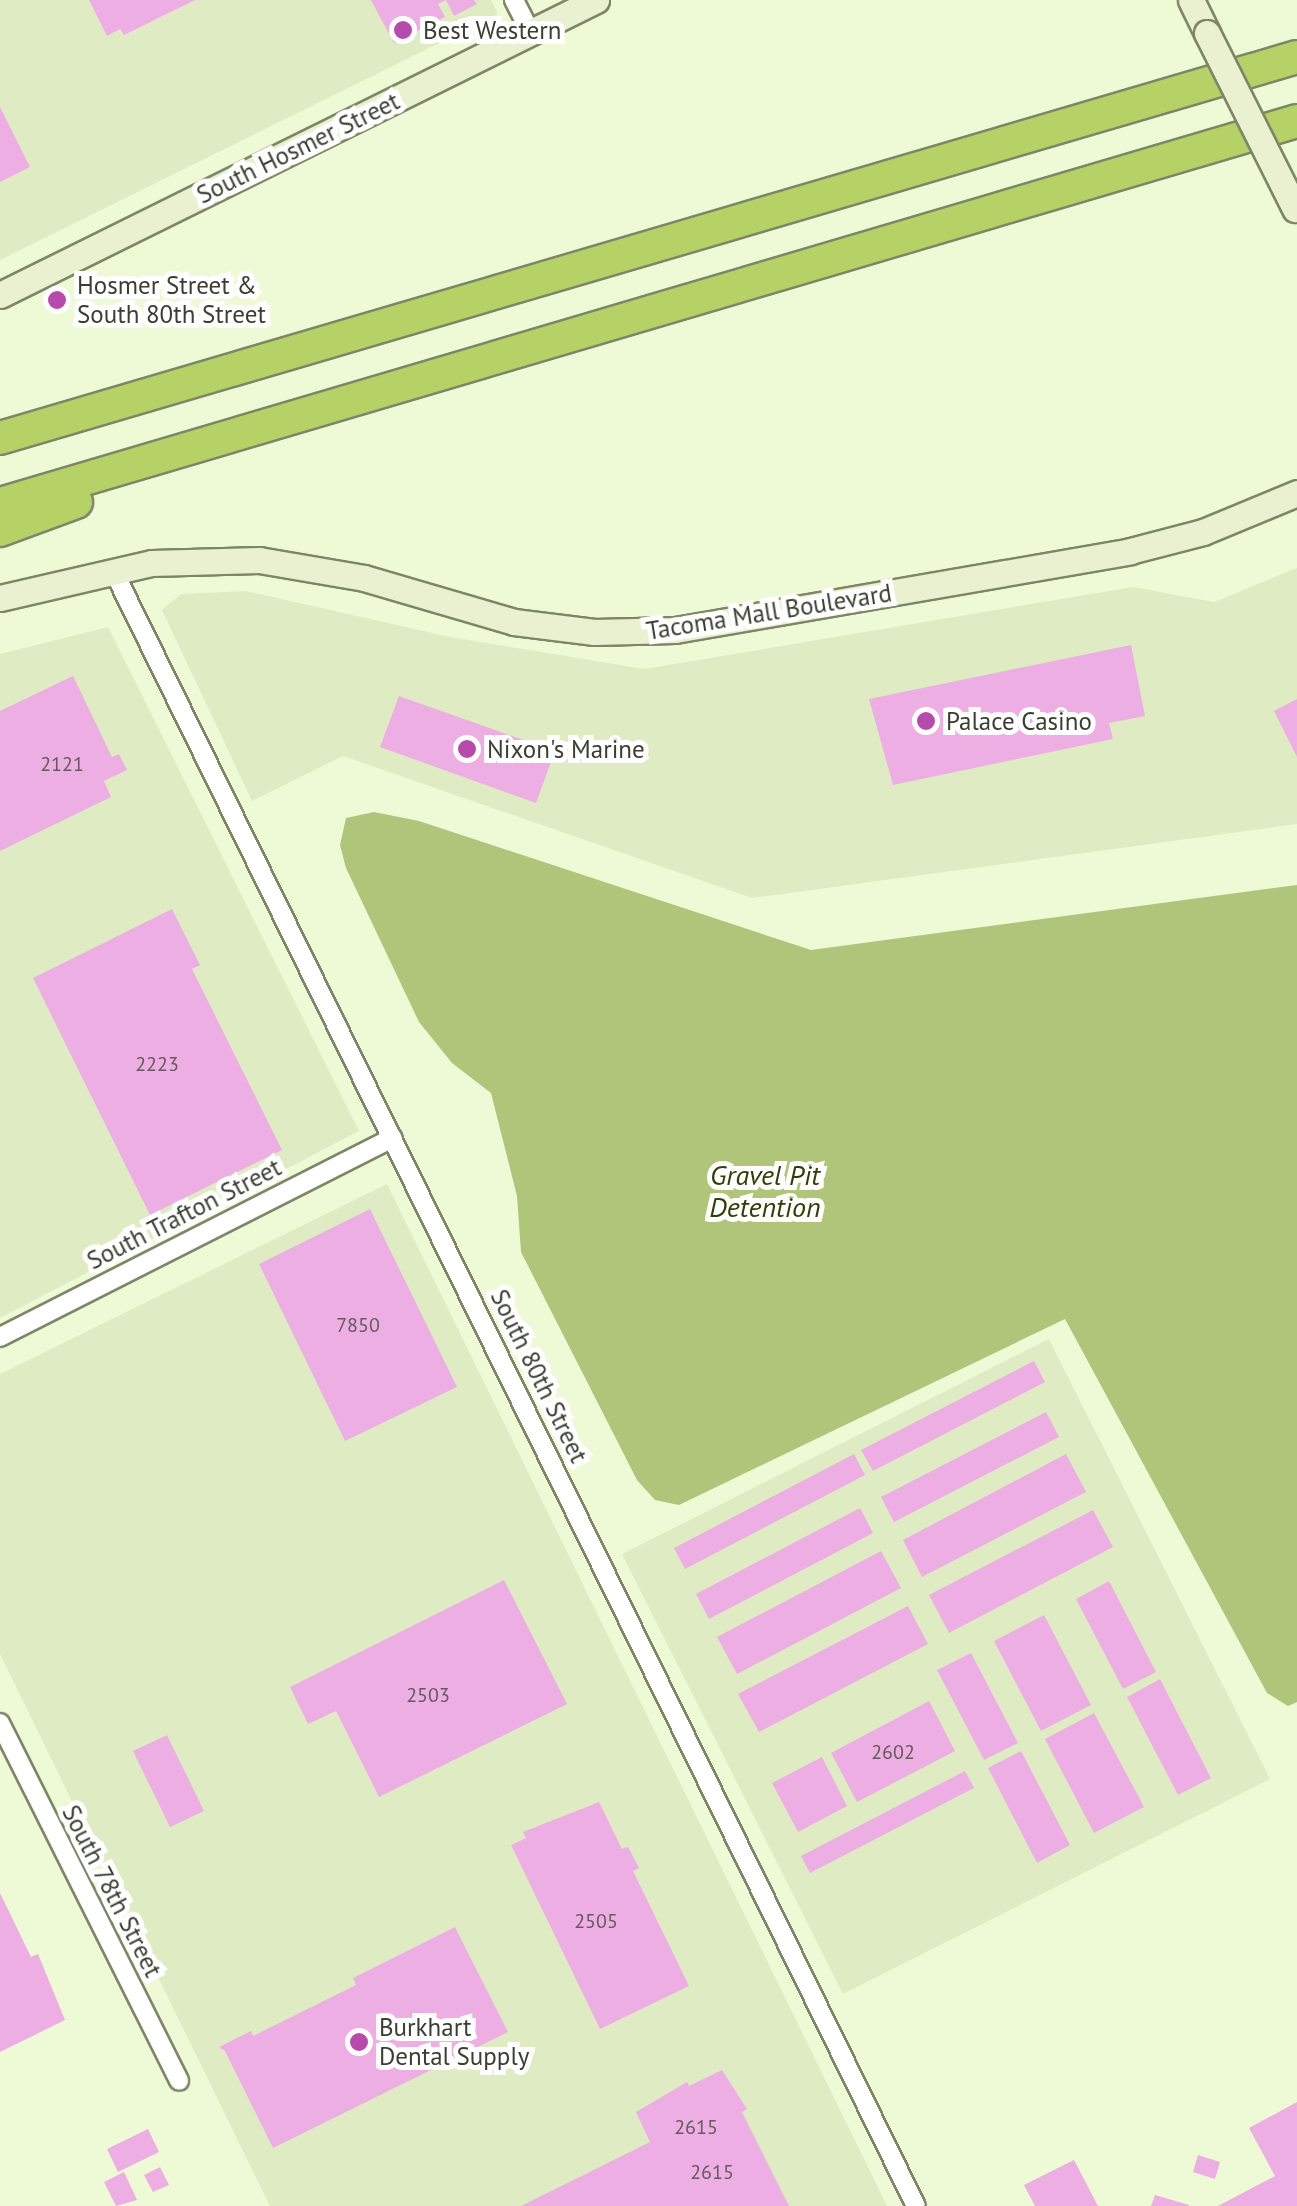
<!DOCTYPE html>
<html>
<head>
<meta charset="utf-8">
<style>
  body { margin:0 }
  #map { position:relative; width:1297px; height:2206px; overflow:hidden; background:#eef9d6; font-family:"PT Sans",sans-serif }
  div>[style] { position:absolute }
  .built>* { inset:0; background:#dfecc3 }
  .water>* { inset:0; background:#b0c57a }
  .building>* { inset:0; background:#edaee4 }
  .roads { filter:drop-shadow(2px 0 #7d8767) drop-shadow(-2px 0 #7d8767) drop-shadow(0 2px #7d8767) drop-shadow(0 -2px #7d8767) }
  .minor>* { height:18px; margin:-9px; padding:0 9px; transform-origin:9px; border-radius:9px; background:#fff }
  .secondary>* { height:25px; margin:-12.5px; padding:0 12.5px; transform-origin:12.5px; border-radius:12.5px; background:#e9f1d1 }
  .motorway>* { height:32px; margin:-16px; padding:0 16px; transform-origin:16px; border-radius:16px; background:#b6d166 }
  .bridges { filter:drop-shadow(2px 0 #7d8767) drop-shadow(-2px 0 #7d8767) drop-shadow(0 2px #7d8767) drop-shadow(0 -2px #7d8767) }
  .secondary-bridge>* { height:25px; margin:-12.5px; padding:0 12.5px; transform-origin:12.5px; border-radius:12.5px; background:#e9f1d1 }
  .dots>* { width:28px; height:28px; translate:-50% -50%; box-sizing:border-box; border:5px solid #fff; border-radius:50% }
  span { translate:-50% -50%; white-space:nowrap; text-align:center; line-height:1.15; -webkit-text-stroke:10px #fff; paint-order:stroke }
  .number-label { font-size:20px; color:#665a5d }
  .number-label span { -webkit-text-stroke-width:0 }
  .poi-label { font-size:25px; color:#393e30 }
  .left { translate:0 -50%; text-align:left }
  .street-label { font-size:25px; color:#393e30 }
  .water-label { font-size:28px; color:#323e04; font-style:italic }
</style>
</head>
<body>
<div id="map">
  <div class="built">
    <div style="clip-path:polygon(0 0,491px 0,498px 14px,0 260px)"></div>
    <div style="clip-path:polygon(1297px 568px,1297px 824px,752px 898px,343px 756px,252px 801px,162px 610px,181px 594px,246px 591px,450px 637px,644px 669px,1133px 587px,1214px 602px)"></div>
    <div style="clip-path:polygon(108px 627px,359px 1131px,0 1318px,0 654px)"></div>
    <div style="clip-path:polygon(387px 1184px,887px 2206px,270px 2206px,0 1654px,0 1374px)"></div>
    <div style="clip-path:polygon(1049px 1339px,1270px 1779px,843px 1994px,622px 1554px)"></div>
  </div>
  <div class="water">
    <div style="clip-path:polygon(374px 812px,419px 821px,811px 950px,1297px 885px,1297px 1702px,1288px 1706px,1267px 1693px,1065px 1319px,679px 1505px,655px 1500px,637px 1480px,521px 1252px,517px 1196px,491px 1093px,452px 1063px,419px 1022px,346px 868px,340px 845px,346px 818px)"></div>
  </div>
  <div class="building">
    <div style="clip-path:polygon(89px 0,195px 0,124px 35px,120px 29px,107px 36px)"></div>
    <div style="clip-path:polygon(371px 0,474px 0,477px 4px,454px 16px,446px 0,438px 4px,445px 17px,394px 43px)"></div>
    <div style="clip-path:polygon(0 107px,30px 167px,0 182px)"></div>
    <div style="clip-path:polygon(1131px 645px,1145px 716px,1109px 723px,1113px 739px,893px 785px,869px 699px)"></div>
    <div style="clip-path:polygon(73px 676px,112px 757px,119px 754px,127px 770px,104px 781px,111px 797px,0 851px,0 711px)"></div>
    <div style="clip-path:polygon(399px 696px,555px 751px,536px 803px,380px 747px)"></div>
    <div style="clip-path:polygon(1297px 699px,1297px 757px,1274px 711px)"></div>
    <div style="clip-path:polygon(172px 909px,200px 965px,192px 969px,282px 1150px,150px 1215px,33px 978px)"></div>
    <div style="clip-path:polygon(370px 1209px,457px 1387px,345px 1441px,259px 1264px)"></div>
    <div style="clip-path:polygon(1034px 1361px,1045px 1382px,873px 1471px,861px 1450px)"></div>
    <div style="clip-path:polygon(1046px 1412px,1059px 1437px,894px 1522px,881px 1497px)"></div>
    <div style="clip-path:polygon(854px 1454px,865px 1475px,685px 1569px,674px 1548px)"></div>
    <div style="clip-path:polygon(1066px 1454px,1086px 1492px,922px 1577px,903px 1540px)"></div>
    <div style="clip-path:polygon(860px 1508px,873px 1533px,709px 1619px,696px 1594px)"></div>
    <div style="clip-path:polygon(1093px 1510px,1113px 1547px,949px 1633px,929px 1595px)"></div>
    <div style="clip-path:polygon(881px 1551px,901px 1588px,737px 1674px,717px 1637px)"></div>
    <div style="clip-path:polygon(504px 1580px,567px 1704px,379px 1797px,336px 1711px,308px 1724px,290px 1687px)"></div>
    <div style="clip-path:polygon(1109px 1581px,1156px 1672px,1123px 1689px,1076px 1599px)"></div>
    <div style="clip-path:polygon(908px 1606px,928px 1644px,759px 1732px,738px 1694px)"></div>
    <div style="clip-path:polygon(1044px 1615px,1091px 1705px,1041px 1731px,994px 1641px)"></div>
    <div style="clip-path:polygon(971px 1653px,1018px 1743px,984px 1760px,937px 1670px)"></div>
    <div style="clip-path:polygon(1160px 1679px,1211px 1778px,1178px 1795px,1127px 1697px)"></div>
    <div style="clip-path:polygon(929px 1701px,955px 1751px,857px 1802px,831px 1753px)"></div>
    <div style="clip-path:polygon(1094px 1713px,1144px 1807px,1094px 1833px,1045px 1739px)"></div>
    <div style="clip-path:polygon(167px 1735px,204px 1811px,170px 1827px,133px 1751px)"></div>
    <div style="clip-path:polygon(1021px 1751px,1070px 1845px,1037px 1863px,988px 1768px)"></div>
    <div style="clip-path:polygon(822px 1757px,847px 1806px,798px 1832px,772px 1783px)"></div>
    <div style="clip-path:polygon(965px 1771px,974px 1788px,810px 1873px,801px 1856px)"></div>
    <div style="clip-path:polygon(599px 1802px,622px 1849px,628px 1847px,639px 1868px,633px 1871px,689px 1986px,600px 2029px,511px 1845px,526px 1838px,523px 1832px)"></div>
    <div style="clip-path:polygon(0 1893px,31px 1957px,38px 1954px,65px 2020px,0 2052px)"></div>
    <div style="clip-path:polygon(455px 1927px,508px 2032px,273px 2148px,225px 2051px,219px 2047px,251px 2031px,253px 2036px,356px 1985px,353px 1978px)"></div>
    <div style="clip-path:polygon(722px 2070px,747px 2109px,742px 2112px,789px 2206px,521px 2206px,650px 2142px,636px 2112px,687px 2082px,689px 2086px)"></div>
    <div style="clip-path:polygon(1297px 2102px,1297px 2206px,1218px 2206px,1275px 2176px,1249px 2128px)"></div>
    <div style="clip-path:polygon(148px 2129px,159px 2152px,118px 2172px,107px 2149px)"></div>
    <div style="clip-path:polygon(1198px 2155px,1220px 2162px,1215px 2179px,1193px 2172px)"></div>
    <div style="clip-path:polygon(1074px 2160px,1098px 2206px,1035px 2206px,1024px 2185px)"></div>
    <div style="clip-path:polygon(160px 2167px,169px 2185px,153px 2192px,144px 2175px)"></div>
    <div style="clip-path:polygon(124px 2172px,137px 2200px,116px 2206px,104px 2182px)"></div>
    <div style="clip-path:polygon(1155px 2195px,1189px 2205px,1189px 2206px,1151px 2206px)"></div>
  </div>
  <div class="roads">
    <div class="minor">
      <div style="left:514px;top:0;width:38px;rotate:63deg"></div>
      <div style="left:113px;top:570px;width:1822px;rotate:63.86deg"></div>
      <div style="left:0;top:1337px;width:440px;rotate:-26.9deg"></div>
      <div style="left:0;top:1723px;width:400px;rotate:63.4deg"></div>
    </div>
    <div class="secondary">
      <div style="left:1191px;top:0;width:37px;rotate:64deg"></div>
      <div style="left:0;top:295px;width:665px;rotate:-26.33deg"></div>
      <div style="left:0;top:598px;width:156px;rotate:-13deg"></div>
      <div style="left:152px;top:563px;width:107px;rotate:-1.6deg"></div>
      <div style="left:259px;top:560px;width:107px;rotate:9.7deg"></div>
      <div style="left:364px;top:578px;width:156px;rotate:16.3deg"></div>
      <div style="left:514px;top:622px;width:81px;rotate:7.1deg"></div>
      <div style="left:594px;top:632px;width:81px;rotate:-1.4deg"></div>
      <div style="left:675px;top:630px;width:462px;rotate:-9.8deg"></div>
      <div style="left:1130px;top:551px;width:75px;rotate:-14.6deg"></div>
      <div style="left:1203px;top:532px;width:102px;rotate:-22.5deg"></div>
    </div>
    <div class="motorway">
      <div style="left:0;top:438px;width:1352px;rotate:-16.37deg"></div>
      <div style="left:0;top:504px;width:1352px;rotate:-16.45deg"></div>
      <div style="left:0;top:530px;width:81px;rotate:-20.2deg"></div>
    </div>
  </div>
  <div class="bridges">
    <div class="secondary-bridge">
      <div style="left:1207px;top:33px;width:197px;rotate:63.4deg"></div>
    </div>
  </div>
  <div class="dots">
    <div style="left:403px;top:30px;background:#b64bac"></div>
    <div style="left:57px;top:300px;background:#b64bac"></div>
    <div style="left:926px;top:721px;background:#b64bac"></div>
    <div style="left:467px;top:749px;background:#b64bac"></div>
    <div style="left:359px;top:2042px;background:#b64bac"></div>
  </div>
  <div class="number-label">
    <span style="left:62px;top:764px">2121</span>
    <span style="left:157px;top:1064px">2223</span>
    <span style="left:358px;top:1325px">7850</span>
    <span style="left:428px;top:1695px">2503</span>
    <span style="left:893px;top:1752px">2602</span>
    <span style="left:596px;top:1921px">2505</span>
    <span style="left:696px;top:2127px">2615</span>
    <span style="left:712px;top:2172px">2615</span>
  </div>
  <div class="poi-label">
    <span class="left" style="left:423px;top:30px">Best Western</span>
    <span class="left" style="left:77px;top:300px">Hosmer Street &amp;<br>South 80th Street</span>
    <span class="left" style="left:946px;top:721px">Palace Casino</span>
    <span class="left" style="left:487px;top:749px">Nixon's Marine</span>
    <span class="left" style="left:379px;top:2042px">Burkhart<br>Dental Supply</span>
  </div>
  <div class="street-label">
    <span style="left:298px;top:148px;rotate:-26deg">South Hosmer Street</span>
    <span style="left:769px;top:612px;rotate:-9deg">Tacoma Mall Boulevard</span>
    <span style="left:184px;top:1214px;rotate:-27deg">South Trafton Street</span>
    <span style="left:539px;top:1376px;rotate:64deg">South 80th Street</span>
    <span style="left:112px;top:1891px;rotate:63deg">South 78th Street</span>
  </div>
  <div class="water-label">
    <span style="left:765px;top:1191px">Gravel Pit<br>Detention</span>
  </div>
</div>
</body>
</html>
